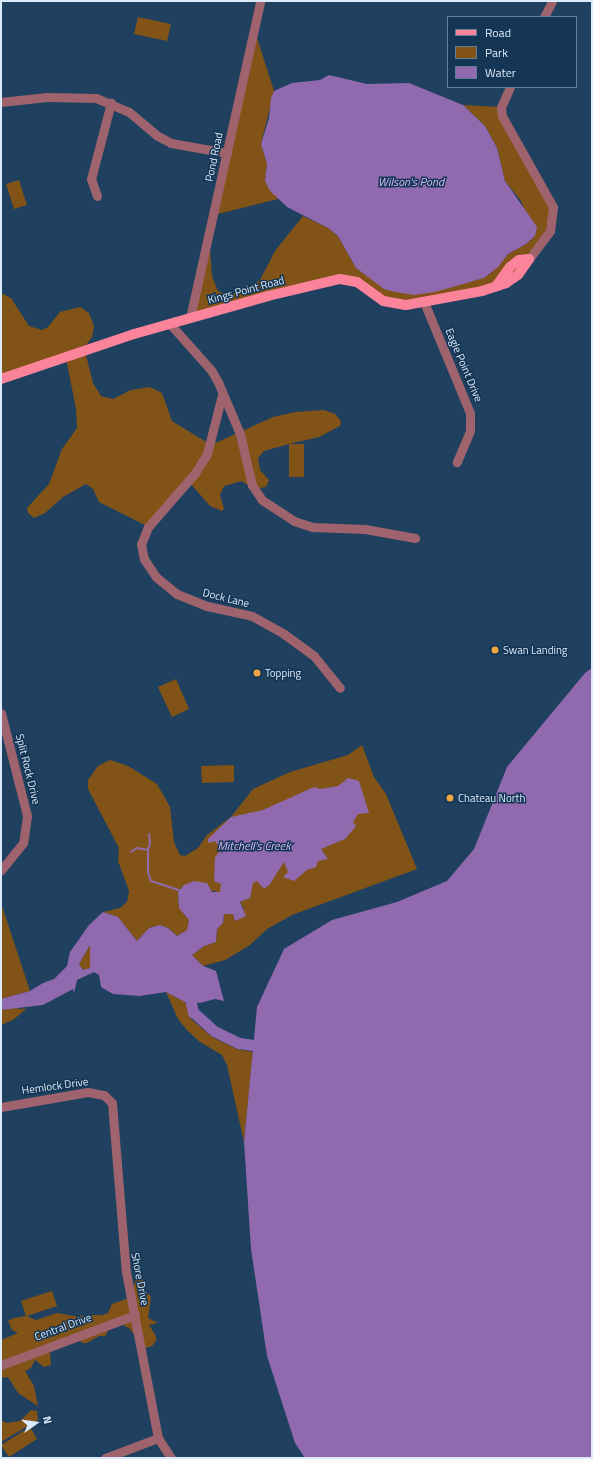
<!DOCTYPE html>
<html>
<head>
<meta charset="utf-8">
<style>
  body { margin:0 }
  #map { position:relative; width:593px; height:1459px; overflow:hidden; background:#1f405f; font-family:"Titillium Web",sans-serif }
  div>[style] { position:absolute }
  .green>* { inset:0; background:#815317 }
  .water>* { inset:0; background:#9069af }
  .stream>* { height:2px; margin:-1px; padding:0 1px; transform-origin:1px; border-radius:1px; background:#9069af }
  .river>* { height:11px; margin:-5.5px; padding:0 5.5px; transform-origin:5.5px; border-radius:5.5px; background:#9069af }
  .minor>* { height:9px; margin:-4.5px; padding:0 4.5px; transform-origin:4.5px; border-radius:4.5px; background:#9e636d }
  .major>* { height:10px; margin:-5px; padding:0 5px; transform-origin:5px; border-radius:5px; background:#fb839a }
  .dots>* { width:11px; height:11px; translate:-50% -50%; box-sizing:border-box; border:2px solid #143554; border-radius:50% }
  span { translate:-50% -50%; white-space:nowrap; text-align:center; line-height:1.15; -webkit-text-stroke:3px #143554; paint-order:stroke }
  .street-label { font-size:11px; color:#dcebfb }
  .poi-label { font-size:11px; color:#dcebfb }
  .left { translate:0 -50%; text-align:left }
  .water-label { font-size:12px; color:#dabbf5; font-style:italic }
  .frame { position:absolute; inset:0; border:2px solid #dcebfb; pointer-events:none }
  .legend { position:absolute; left:447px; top:16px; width:130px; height:72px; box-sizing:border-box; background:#143554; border:1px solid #647e97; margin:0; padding:5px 7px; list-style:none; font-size:12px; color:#dcebfb }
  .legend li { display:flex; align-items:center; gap:8px; height:20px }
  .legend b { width:20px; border:1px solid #647e97 }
  .north { position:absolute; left:16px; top:1403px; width:40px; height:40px; -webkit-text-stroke:3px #143554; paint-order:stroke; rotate:76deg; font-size:11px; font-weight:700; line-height:16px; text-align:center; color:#dcebfb }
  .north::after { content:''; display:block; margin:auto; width:14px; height:18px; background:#dcebfb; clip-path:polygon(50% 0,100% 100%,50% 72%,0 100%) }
</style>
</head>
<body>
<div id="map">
  <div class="green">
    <div style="clip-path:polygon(138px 17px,171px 24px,167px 41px,134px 34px)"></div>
    <div style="clip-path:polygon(254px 28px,274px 91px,261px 144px,267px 164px,265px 181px,278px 199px,214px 215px)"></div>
    <div style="clip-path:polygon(463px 105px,501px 107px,551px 201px,552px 225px,506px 283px,390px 303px,347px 279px,190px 318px,209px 236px,212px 276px,218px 291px,227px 295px,242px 291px,260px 280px,275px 251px,303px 216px,328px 228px,338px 236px,356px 268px,377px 283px,452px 286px,484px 278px,491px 273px,508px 254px,526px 244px,535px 236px,521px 201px,505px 181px,497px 148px,485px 126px)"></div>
    <div style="clip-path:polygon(19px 180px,27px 205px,14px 209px,6px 184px)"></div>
    <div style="clip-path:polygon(1px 293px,11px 298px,29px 326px,42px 330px,48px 327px,60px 312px,80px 307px,89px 313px,94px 326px,92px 337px,83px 349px,1px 375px)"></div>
    <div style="clip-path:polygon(85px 351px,93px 383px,101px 396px,113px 399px,131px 390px,150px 387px,162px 393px,172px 421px,211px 445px,273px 417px,295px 412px,324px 410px,335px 414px,341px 421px,340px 426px,319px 437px,289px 444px,304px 444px,304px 477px,289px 477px,289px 444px,264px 451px,258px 458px,260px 470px,269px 480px,266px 487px,253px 489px,242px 481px,224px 486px,220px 495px,224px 509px,222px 511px,210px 506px,190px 483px,151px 528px,99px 502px,93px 489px,86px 484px,63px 497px,45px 513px,34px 518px,28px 513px,27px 508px,49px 484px,62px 449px,77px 428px,76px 409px,66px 358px)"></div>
    <div style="clip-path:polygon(176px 679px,189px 709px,172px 717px,158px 687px)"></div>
    <div style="clip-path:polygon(362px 745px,374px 777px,386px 794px,417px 869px,292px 915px,267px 929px,250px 945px,225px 960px,203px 966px,192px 955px,204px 946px,216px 942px,217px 929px,223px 923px,224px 914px,233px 914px,235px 921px,244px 909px,240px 902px,249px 898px,184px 885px,178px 892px,179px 908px,189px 920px,187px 930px,177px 936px,168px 928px,160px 925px,149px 928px,137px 941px,118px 917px,103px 912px,120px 908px,127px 902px,129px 891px,118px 861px,119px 848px,88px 789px,88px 780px,98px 766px,110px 760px,128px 766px,157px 784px,170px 807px,174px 842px,180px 855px,185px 856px,198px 848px,207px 835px,231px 817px,253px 789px,290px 772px,348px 755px)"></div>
    <div style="clip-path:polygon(234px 765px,234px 782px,202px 783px,201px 766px)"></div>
    <div style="clip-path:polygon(1px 903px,30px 991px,1px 999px)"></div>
    <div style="clip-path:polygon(90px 945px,90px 968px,83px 970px,79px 964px)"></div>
    <div style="clip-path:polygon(166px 992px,185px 1002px,191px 1019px,212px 1037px,237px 1049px,253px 1052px,244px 1142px,227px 1065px,222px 1055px,200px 1042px,188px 1031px,178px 1019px)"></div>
    <div style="clip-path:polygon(10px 1008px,26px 1009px,13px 1020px,1px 1025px,1px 1010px)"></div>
    <div style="clip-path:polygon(140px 1277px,146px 1283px,145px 1289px,151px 1297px,148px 1318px,158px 1323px,149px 1325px,156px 1336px,156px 1341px,152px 1346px,146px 1348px,129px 1328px,121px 1324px,109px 1329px,105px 1336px,99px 1336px,87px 1343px,82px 1343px,80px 1340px,50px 1350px,51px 1365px,44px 1367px,35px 1360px,31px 1368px,25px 1371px,34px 1386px,38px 1406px,18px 1393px,8px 1377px,1px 1378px,1px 1340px,18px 1333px,12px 1330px,8px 1321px,14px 1318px,26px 1316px,21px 1301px,52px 1291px,57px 1306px,27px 1316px,36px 1320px,57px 1313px,74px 1316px,102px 1315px,108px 1313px,112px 1304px,126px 1299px,133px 1290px,135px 1280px)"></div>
    <div style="clip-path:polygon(31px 1410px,37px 1411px,38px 1420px,1px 1442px,1px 1420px,6px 1423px,20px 1421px)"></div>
    <div style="clip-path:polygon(30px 1427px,37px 1439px,9px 1457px,1px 1445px)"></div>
  </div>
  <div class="water">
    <div style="clip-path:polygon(329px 75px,367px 84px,409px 83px,463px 105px,485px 126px,497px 148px,505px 181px,537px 227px,535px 236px,526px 244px,508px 254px,498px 267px,484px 278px,435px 292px,414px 295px,395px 292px,384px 289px,356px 268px,338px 236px,328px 228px,287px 207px,270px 191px,265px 181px,267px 164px,261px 144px,269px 118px,271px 98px,274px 91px,292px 83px,320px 80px)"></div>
    <div style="clip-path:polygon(592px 668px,592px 1458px,305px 1458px,295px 1443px,267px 1356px,251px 1249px,244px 1142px,257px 1007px,284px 949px,332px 920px,397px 902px,447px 881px,474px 849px,507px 767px,585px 673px)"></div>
    <div style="clip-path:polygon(evenodd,348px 778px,359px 781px,369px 813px,358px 814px,353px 822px,356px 826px,345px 839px,321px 849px,328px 859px,318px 861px,316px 867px,307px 870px,294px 881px,283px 877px,288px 872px,284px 862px,270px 884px,264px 889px,257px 881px,253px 883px,250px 898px,240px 902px,246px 916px,235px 921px,233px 914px,224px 914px,223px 923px,217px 929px,216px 942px,204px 946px,192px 955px,203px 966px,216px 971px,224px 1001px,215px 999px,200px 1003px,185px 1002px,166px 992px,139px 996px,113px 994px,101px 987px,99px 975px,94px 972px,77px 980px,74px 993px,73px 989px,43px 1005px,1px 1010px,1px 999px,30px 991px,43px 983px,54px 979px,67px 966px,70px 952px,89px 925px,103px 912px,118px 917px,137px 941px,149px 928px,160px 925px,168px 928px,177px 936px,187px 930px,189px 920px,179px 908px,178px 892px,184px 885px,194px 881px,207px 883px,212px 892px,220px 892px,221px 884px,214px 881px,215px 857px,221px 850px,215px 841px,208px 843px,208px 839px,231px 817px,263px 810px,314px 787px,320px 789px,338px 786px,348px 778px,90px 945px,90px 968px,83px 970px,79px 964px,90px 945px)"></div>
  </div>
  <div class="stream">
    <div style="left:148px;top:850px;width:7px;rotate:-74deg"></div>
    <div style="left:150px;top:843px;width:9px;rotate:-96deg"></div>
    <div style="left:131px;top:852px;width:7px;rotate:-34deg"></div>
    <div style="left:137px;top:848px;width:11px;rotate:10deg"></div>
    <div style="left:148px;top:850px;width:22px;rotate:90deg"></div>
    <div style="left:148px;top:872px;width:9px;rotate:72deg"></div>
    <div style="left:151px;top:881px;width:29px;rotate:18deg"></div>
  </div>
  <div class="river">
    <div style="left:188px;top:989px;width:24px;rotate:78deg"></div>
    <div style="left:193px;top:1012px;width:28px;rotate:42deg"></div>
    <div style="left:214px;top:1031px;width:28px;rotate:26deg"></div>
    <div style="left:239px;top:1043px;width:14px;rotate:8deg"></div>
  </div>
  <div class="minor">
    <div style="left:544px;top:17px;width:18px;rotate:-63deg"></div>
    <div style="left:510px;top:87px;width:22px;rotate:114deg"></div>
    <div style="left:501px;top:107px;width:9px;rotate:84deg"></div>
    <div style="left:502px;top:116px;width:104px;rotate:60.7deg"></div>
    <div style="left:553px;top:207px;width:24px;rotate:97deg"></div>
    <div style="left:550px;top:231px;width:35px;rotate:127deg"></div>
    <div style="left:1px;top:102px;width:46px;rotate:-6.2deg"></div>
    <div style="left:47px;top:97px;width:49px;rotate:1.2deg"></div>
    <div style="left:96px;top:98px;width:36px;rotate:23deg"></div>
    <div style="left:129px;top:112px;width:35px;rotate:40deg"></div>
    <div style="left:156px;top:135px;width:17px;rotate:28deg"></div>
    <div style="left:171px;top:143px;width:57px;rotate:10.1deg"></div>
    <div style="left:97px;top:196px;width:18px;rotate:-109deg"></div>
    <div style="left:91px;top:179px;width:79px;rotate:-75.3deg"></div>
    <div style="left:424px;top:302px;width:120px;rotate:67.5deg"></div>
    <div style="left:470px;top:413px;width:18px;rotate:90deg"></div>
    <div style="left:470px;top:431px;width:34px;rotate:113deg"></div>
    <div style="left:190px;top:318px;width:325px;rotate:-77.5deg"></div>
    <div style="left:170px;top:324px;width:62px;rotate:48.3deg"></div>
    <div style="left:211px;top:370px;width:14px;rotate:60deg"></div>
    <div style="left:218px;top:382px;width:56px;rotate:67.1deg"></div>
    <div style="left:240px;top:434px;width:52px;rotate:76.8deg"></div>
    <div style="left:252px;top:485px;width:18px;rotate:56deg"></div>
    <div style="left:262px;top:500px;width:38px;rotate:33deg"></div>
    <div style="left:294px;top:521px;width:19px;rotate:18deg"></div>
    <div style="left:312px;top:527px;width:53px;rotate:2.2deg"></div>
    <div style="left:365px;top:529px;width:51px;rotate:10.2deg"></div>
    <div style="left:222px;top:395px;width:61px;rotate:104.3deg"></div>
    <div style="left:207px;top:454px;width:22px;rotate:122deg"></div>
    <div style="left:195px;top:473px;width:72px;rotate:131deg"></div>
    <div style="left:148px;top:527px;width:18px;rotate:112deg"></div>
    <div style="left:141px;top:544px;width:15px;rotate:79deg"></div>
    <div style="left:144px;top:559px;width:22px;rotate:56deg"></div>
    <div style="left:156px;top:577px;width:27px;rotate:39deg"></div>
    <div style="left:177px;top:594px;width:32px;rotate:22deg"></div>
    <div style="left:207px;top:606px;width:46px;rotate:12.5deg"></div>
    <div style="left:252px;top:616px;width:37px;rotate:29deg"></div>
    <div style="left:284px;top:634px;width:37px;rotate:36deg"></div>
    <div style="left:314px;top:656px;width:41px;rotate:50.9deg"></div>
    <div style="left:1px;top:713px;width:106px;rotate:75.8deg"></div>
    <div style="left:27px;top:816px;width:27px;rotate:98deg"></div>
    <div style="left:23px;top:843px;width:35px;rotate:129deg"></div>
    <div style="left:1px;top:1107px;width:88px;rotate:-9.8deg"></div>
    <div style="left:88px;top:1092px;width:16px;rotate:11deg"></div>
    <div style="left:104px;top:1095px;width:11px;rotate:45deg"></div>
    <div style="left:112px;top:1103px;width:170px;rotate:85.3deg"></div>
    <div style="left:126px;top:1272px;width:169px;rotate:79.1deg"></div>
    <div style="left:158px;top:1438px;width:24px;rotate:57deg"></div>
    <div style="left:1px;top:1365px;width:143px;rotate:-20.5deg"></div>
    <div style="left:105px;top:1458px;width:57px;rotate:-20.7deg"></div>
  </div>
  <div class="major">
    <div style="left:1px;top:379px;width:140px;rotate:-18.7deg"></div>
    <div style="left:134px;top:334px;width:139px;rotate:-15.8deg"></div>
    <div style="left:268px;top:296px;width:74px;rotate:-13.3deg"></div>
    <div style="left:340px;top:279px;width:17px;rotate:10deg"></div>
    <div style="left:357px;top:282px;width:32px;rotate:36deg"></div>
    <div style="left:383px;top:301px;width:23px;rotate:10deg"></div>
    <div style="left:406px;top:305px;width:77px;rotate:-10.4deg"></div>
    <div style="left:482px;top:291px;width:25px;rotate:-18deg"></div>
    <div style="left:506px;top:283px;width:14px;rotate:-34deg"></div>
    <div style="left:518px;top:275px;width:19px;rotate:-55deg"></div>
    <div style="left:529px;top:259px;width:10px;rotate:174deg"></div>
    <div style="left:519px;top:260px;width:11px;rotate:142deg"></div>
    <div style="left:510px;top:267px;width:24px;rotate:126deg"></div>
  </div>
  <div class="dots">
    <div style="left:495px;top:650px;background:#f2a541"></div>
    <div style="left:257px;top:673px;background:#f2a541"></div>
    <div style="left:450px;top:798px;background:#f2a541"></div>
  </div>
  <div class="street-label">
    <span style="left:214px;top:157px;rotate:-78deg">Pond Road</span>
    <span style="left:246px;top:290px;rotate:-15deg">Kings Point Road</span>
    <span style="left:464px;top:365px;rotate:67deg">Eagle Point Drive</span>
    <span style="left:226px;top:598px;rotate:14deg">Dock Lane</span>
    <span style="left:28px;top:769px;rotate:76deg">Split Rock Drive</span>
    <span style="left:55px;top:1086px;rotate:-8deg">Hemlock Drive</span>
    <span style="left:140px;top:1279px;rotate:79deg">Shore Drive</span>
    <span style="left:63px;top:1327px;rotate:-20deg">Central Drive</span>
  </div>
  <div class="poi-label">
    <span class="left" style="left:503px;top:650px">Swan Landing</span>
    <span class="left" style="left:265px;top:673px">Topping</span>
    <span class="left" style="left:458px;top:798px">Chateau North</span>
  </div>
  <div class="water-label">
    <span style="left:411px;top:182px">Wilson's Pond</span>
    <span style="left:254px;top:846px">Mitchell's Creek</span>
  </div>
  <div class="frame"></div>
  <ul class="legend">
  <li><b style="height:5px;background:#fb839a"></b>Road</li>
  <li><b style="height:11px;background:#815317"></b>Park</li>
  <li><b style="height:11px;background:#9069af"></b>Water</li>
  </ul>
  <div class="north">N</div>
</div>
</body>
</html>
